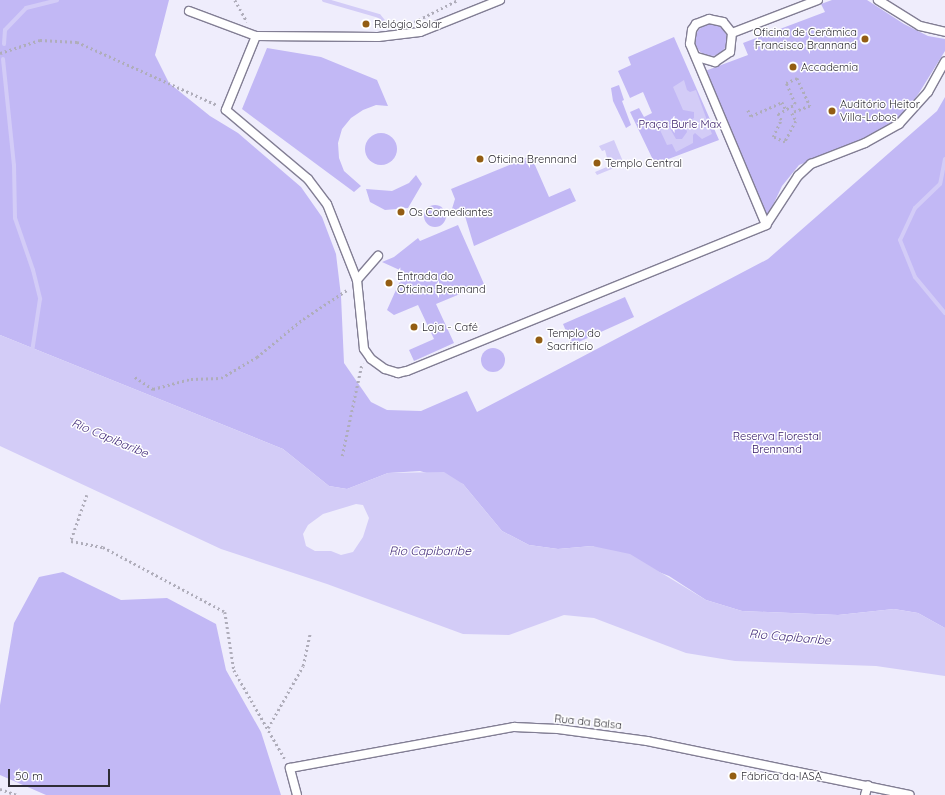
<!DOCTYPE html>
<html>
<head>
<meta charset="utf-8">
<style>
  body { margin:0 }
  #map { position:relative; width:945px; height:795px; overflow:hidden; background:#efedfc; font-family:Quicksand,sans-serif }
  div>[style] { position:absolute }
  .green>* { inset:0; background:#c2b8f5 }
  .round { border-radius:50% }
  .water>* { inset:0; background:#d3ccf7 }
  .stream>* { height:4px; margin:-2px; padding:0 2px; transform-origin:2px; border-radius:2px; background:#d3ccf7 }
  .path>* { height:2.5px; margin-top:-1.25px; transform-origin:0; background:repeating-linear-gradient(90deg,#afadba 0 2px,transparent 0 5px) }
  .roads { filter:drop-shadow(1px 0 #827e94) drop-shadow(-1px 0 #827e94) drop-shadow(0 1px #827e94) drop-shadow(0 -1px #827e94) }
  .lane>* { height:8px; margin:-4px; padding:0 4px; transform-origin:4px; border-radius:4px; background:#fff }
  .dots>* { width:11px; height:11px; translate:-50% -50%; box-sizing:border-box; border:2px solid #fff; border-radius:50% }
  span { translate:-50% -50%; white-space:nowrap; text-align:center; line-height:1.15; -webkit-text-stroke:3px #fff; paint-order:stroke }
  .poi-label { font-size:11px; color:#2f2d36 }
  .left { translate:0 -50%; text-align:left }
  .right { translate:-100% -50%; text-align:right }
  .park-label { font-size:11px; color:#2f1263 }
  .street-label { font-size:11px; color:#2f2d36 }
  .water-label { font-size:12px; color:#422a7a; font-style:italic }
  .scale { position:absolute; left:8px; top:769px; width:102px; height:18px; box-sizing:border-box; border:2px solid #2f2d36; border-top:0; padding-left:5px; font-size:12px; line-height:14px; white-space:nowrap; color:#2f2d36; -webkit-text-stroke:3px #fff; paint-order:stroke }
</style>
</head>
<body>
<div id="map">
  <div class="green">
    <div style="clip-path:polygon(0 0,169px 0,155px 55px,169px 83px,210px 116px,238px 133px,301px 187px,322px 217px,336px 254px,341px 296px,344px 363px,371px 402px,387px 410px,421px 411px,467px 391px,477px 412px,768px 259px,937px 111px,945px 97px,945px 628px,918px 613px,894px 609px,838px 615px,742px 611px,706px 600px,669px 576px,592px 546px,558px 549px,529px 545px,502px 531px,463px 484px,420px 471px,388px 473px,347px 489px,329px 486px,283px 449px,0 335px)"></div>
    <div style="clip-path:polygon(832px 0,867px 0,904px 24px,928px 36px,945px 39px,945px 51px,919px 93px,902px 116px,863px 140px,799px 165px,782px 186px,766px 220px,760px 223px,697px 74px,748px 55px,743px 43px,825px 12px,821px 4px)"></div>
    <div class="round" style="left:695px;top:24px;width:32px;height:32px"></div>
    <div style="clip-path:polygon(674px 37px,719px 140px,655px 164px,630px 112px,639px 108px,644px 117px,652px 113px,643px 92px,630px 98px,618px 71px,631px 65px,628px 57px)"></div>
    <div style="clip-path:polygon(267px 48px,321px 57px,377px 80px,388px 106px,376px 105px,363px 110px,351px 118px,342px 129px,338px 143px,339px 158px,344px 171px,361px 186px,354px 192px,242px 109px)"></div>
    <div style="clip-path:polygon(619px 85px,624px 100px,622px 101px,631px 125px,626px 128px,613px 101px,611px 88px)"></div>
    <div class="round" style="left:365px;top:133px;width:32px;height:32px"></div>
    <div style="clip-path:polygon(531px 156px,549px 197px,570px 188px,576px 201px,474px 246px,465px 216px,451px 212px,455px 199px,451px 189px)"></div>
    <div style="clip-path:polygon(416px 175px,422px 184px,408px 208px,385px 210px,370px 202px,366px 189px,392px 191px,409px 183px)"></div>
    <div class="round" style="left:424px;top:205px;width:22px;height:22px"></div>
    <div style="clip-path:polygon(458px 225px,484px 284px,436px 304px,454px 343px,414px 361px,409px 350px,434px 339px,418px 305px,394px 315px,387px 310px,404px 272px,382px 262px,394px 257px,418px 238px,420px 241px)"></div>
    <div style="clip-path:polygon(625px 297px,634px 317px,572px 345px,563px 324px)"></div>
    <div class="round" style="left:481px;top:348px;width:24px;height:24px"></div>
    <div style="clip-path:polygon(63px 572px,121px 600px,167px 598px,216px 624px,226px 670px,261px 732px,281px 795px,46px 795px,0 775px,0 705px,14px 623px,39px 577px)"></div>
  </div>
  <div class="water">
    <div style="clip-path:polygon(684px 80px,687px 90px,690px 92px,696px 90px,712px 134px,702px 139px,695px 133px,693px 135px,693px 143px,676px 152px,672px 144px,667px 145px,660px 130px,668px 125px,676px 139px,682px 139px,687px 132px,685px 124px,694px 118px,694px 112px,683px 110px,673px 87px)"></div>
    <div style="clip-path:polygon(614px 140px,624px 164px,597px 175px,595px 172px,609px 166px,605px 150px,602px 151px,599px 146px)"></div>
    <div style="clip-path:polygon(evenodd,0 335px,283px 449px,329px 486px,347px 489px,388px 473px,444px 472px,463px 484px,502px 531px,529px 545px,558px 549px,592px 546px,630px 554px,706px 600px,742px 611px,838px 615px,894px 609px,918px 613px,945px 628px,945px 676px,876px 666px,735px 661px,686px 653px,594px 618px,564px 615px,509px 635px,463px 634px,327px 584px,221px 549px,0 446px,0 335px,356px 504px,363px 505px,369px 518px,363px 537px,353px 552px,341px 555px,331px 551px,315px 551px,306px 546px,303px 534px,308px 525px,323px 514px,356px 504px)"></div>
  </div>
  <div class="stream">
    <div style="left:324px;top:0;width:57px;rotate:16.2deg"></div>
    <div style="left:379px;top:16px;width:13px;rotate:51deg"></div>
    <div style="left:4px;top:44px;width:14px;rotate:-86deg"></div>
    <div style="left:5px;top:30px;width:30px;rotate:-46deg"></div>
    <div style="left:26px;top:8px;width:32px;rotate:-14deg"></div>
    <div style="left:3px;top:59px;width:107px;rotate:84.1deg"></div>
    <div style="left:14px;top:165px;width:53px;rotate:88.9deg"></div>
    <div style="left:15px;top:218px;width:55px;rotate:70.9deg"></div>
    <div style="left:33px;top:270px;width:30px;rotate:76deg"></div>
    <div style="left:40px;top:299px;width:54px;rotate:98.6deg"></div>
    <div style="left:945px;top:159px;width:25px;rotate:101deg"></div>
    <div style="left:940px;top:184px;width:35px;rotate:136deg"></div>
    <div style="left:915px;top:208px;width:35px;rotate:115deg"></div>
    <div style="left:900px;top:240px;width:40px;rotate:68deg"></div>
    <div style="left:915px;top:277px;width:47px;rotate:50.2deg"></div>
  </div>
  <div class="path">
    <div style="left:235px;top:0;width:25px;rotate:61deg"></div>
    <div style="left:414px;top:22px;width:49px;rotate:-26.6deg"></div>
    <div style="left:0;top:53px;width:42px;rotate:-18deg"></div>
    <div style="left:40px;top:40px;width:37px;rotate:3deg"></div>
    <div style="left:77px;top:42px;width:154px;rotate:24.2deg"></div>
    <div style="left:797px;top:78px;width:31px;rotate:65deg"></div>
    <div style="left:810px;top:106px;width:19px;rotate:159deg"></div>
    <div style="left:792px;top:113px;width:9px;rotate:63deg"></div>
    <div style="left:796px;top:121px;width:24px;rotate:118deg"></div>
    <div style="left:785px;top:142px;width:13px;rotate:-157deg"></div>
    <div style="left:773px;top:137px;width:19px;rotate:-65deg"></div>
    <div style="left:781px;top:120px;width:7px;rotate:-117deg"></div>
    <div style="left:778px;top:114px;width:20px;rotate:-30deg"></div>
    <div style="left:795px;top:104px;width:23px;rotate:-113deg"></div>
    <div style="left:786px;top:83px;width:12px;rotate:-24deg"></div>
    <div style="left:748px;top:110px;width:7px;rotate:63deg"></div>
    <div style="left:751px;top:116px;width:34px;rotate:-24deg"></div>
    <div style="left:782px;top:102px;width:9px;rotate:63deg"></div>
    <div style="left:135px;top:377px;width:22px;rotate:34deg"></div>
    <div style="left:153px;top:389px;width:39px;rotate:-15deg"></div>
    <div style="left:191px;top:379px;width:30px;rotate:-2deg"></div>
    <div style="left:221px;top:378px;width:42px;rotate:-30.3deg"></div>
    <div style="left:257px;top:357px;width:60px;rotate:-39.6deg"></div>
    <div style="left:303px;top:319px;width:53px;rotate:-33.4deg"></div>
    <div style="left:342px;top:456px;width:95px;rotate:-77.9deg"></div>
    <div style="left:87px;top:495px;width:49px;rotate:109.2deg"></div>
    <div style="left:71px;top:541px;width:33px;rotate:11deg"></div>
    <div style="left:103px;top:547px;width:138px;rotate:28deg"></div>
    <div style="left:225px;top:612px;width:59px;rotate:81.2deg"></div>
    <div style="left:234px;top:670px;width:103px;rotate:60.2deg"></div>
    <div style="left:268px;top:728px;width:71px;rotate:-60.6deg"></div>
    <div style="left:303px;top:666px;width:33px;rotate:-78deg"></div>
    <div style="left:0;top:789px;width:18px;rotate:19deg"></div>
  </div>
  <div class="roads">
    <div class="lane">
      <div style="left:500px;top:0;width:86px;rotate:158.2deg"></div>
      <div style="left:420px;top:32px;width:42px;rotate:173.2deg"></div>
      <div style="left:378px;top:37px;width:122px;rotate:-179.5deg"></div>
      <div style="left:256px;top:36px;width:80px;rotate:112.1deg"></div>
      <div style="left:226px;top:110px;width:107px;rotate:40.1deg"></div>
      <div style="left:308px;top:179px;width:31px;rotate:53deg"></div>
      <div style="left:327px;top:204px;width:82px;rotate:68.5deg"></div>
      <div style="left:357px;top:280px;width:69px;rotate:84.2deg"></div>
      <div style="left:364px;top:349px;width:12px;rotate:55deg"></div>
      <div style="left:371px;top:359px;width:17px;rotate:36deg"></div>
      <div style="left:385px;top:369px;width:14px;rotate:17deg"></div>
      <div style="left:398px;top:373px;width:9px;rotate:-13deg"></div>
      <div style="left:407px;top:371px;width:388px;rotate:-22.1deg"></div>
      <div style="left:766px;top:225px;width:59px;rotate:-56.9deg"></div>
      <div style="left:798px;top:176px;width:18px;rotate:-43deg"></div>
      <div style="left:811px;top:164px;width:58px;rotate:-21.3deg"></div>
      <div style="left:865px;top:143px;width:39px;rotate:-29deg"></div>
      <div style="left:899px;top:124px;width:43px;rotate:-47.8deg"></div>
      <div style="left:928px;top:92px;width:35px;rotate:-61deg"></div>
      <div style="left:878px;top:0;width:49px;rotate:31.8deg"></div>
      <div style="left:920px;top:26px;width:26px;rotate:13deg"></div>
      <div style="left:189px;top:11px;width:72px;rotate:20.5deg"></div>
      <div style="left:732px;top:33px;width:92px;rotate:-21deg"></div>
      <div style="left:697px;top:57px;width:19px;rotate:16deg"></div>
      <div style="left:715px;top:62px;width:18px;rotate:-34deg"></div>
      <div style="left:730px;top:52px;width:19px;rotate:-84deg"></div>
      <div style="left:732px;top:33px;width:14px;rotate:-129deg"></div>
      <div style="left:723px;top:22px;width:14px;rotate:-168deg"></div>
      <div style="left:709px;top:19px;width:14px;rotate:159deg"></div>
      <div style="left:696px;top:24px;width:7px;rotate:124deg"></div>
      <div style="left:692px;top:30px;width:14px;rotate:98deg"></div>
      <div style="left:690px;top:44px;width:196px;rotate:67.2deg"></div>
      <div style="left:357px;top:280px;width:32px;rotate:-49deg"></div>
      <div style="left:297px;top:795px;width:28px;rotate:-105deg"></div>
      <div style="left:290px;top:768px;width:228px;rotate:-10.4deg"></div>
      <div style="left:514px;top:727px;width:44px;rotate:2.6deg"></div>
      <div style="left:558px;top:729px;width:90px;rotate:7.7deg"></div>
      <div style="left:647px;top:741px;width:268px;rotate:11.6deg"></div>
      <div style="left:865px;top:795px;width:10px;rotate:-73deg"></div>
    </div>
  </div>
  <div class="dots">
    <div style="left:366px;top:24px;background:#935d13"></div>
    <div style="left:865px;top:39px;background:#935d13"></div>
    <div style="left:793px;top:67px;background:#935d13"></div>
    <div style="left:832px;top:111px;background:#935d13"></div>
    <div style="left:480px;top:159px;background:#935d13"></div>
    <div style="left:597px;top:163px;background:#935d13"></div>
    <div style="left:401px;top:212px;background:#935d13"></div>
    <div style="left:389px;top:283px;background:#935d13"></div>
    <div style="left:414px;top:327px;background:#935d13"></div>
    <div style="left:539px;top:340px;background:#935d13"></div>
    <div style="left:733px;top:776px;background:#935d13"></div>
  </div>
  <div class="poi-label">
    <span class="left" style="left:374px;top:24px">Relógio Solar</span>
    <span class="right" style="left:857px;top:39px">Oficina de Cerâmica<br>Francisco Brannand</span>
    <span class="left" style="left:801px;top:67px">Accademia</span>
    <span class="left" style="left:840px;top:111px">Auditório Heitor<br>Villa-Lobos</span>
    <span class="left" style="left:488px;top:159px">Oficina Brennand</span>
    <span class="left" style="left:605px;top:163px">Templo Central</span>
    <span class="left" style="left:409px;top:212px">Os Comediantes</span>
    <span class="left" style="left:397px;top:283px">Entrada do<br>Oficina Brennand</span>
    <span class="left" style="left:422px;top:327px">Loja - Café</span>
    <span class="left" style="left:547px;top:340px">Templo do<br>Sacrificío</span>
    <span class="left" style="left:741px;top:776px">Fábrica da IASA</span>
  </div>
  <div class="park-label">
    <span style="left:680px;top:124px">Praça Burle Max</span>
    <span style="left:777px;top:443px">Reserva Florestal<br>Brennand</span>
  </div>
  <div class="street-label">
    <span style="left:588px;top:722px;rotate:6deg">Rua da Balsa</span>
  </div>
  <div class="water-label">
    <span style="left:110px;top:438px;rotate:23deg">Rio Capibaribe</span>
    <span style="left:430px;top:551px">Rio Capibaribe</span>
    <span style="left:790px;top:637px;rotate:5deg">Rio Capibaribe</span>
  </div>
  <div class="scale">50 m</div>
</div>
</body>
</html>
